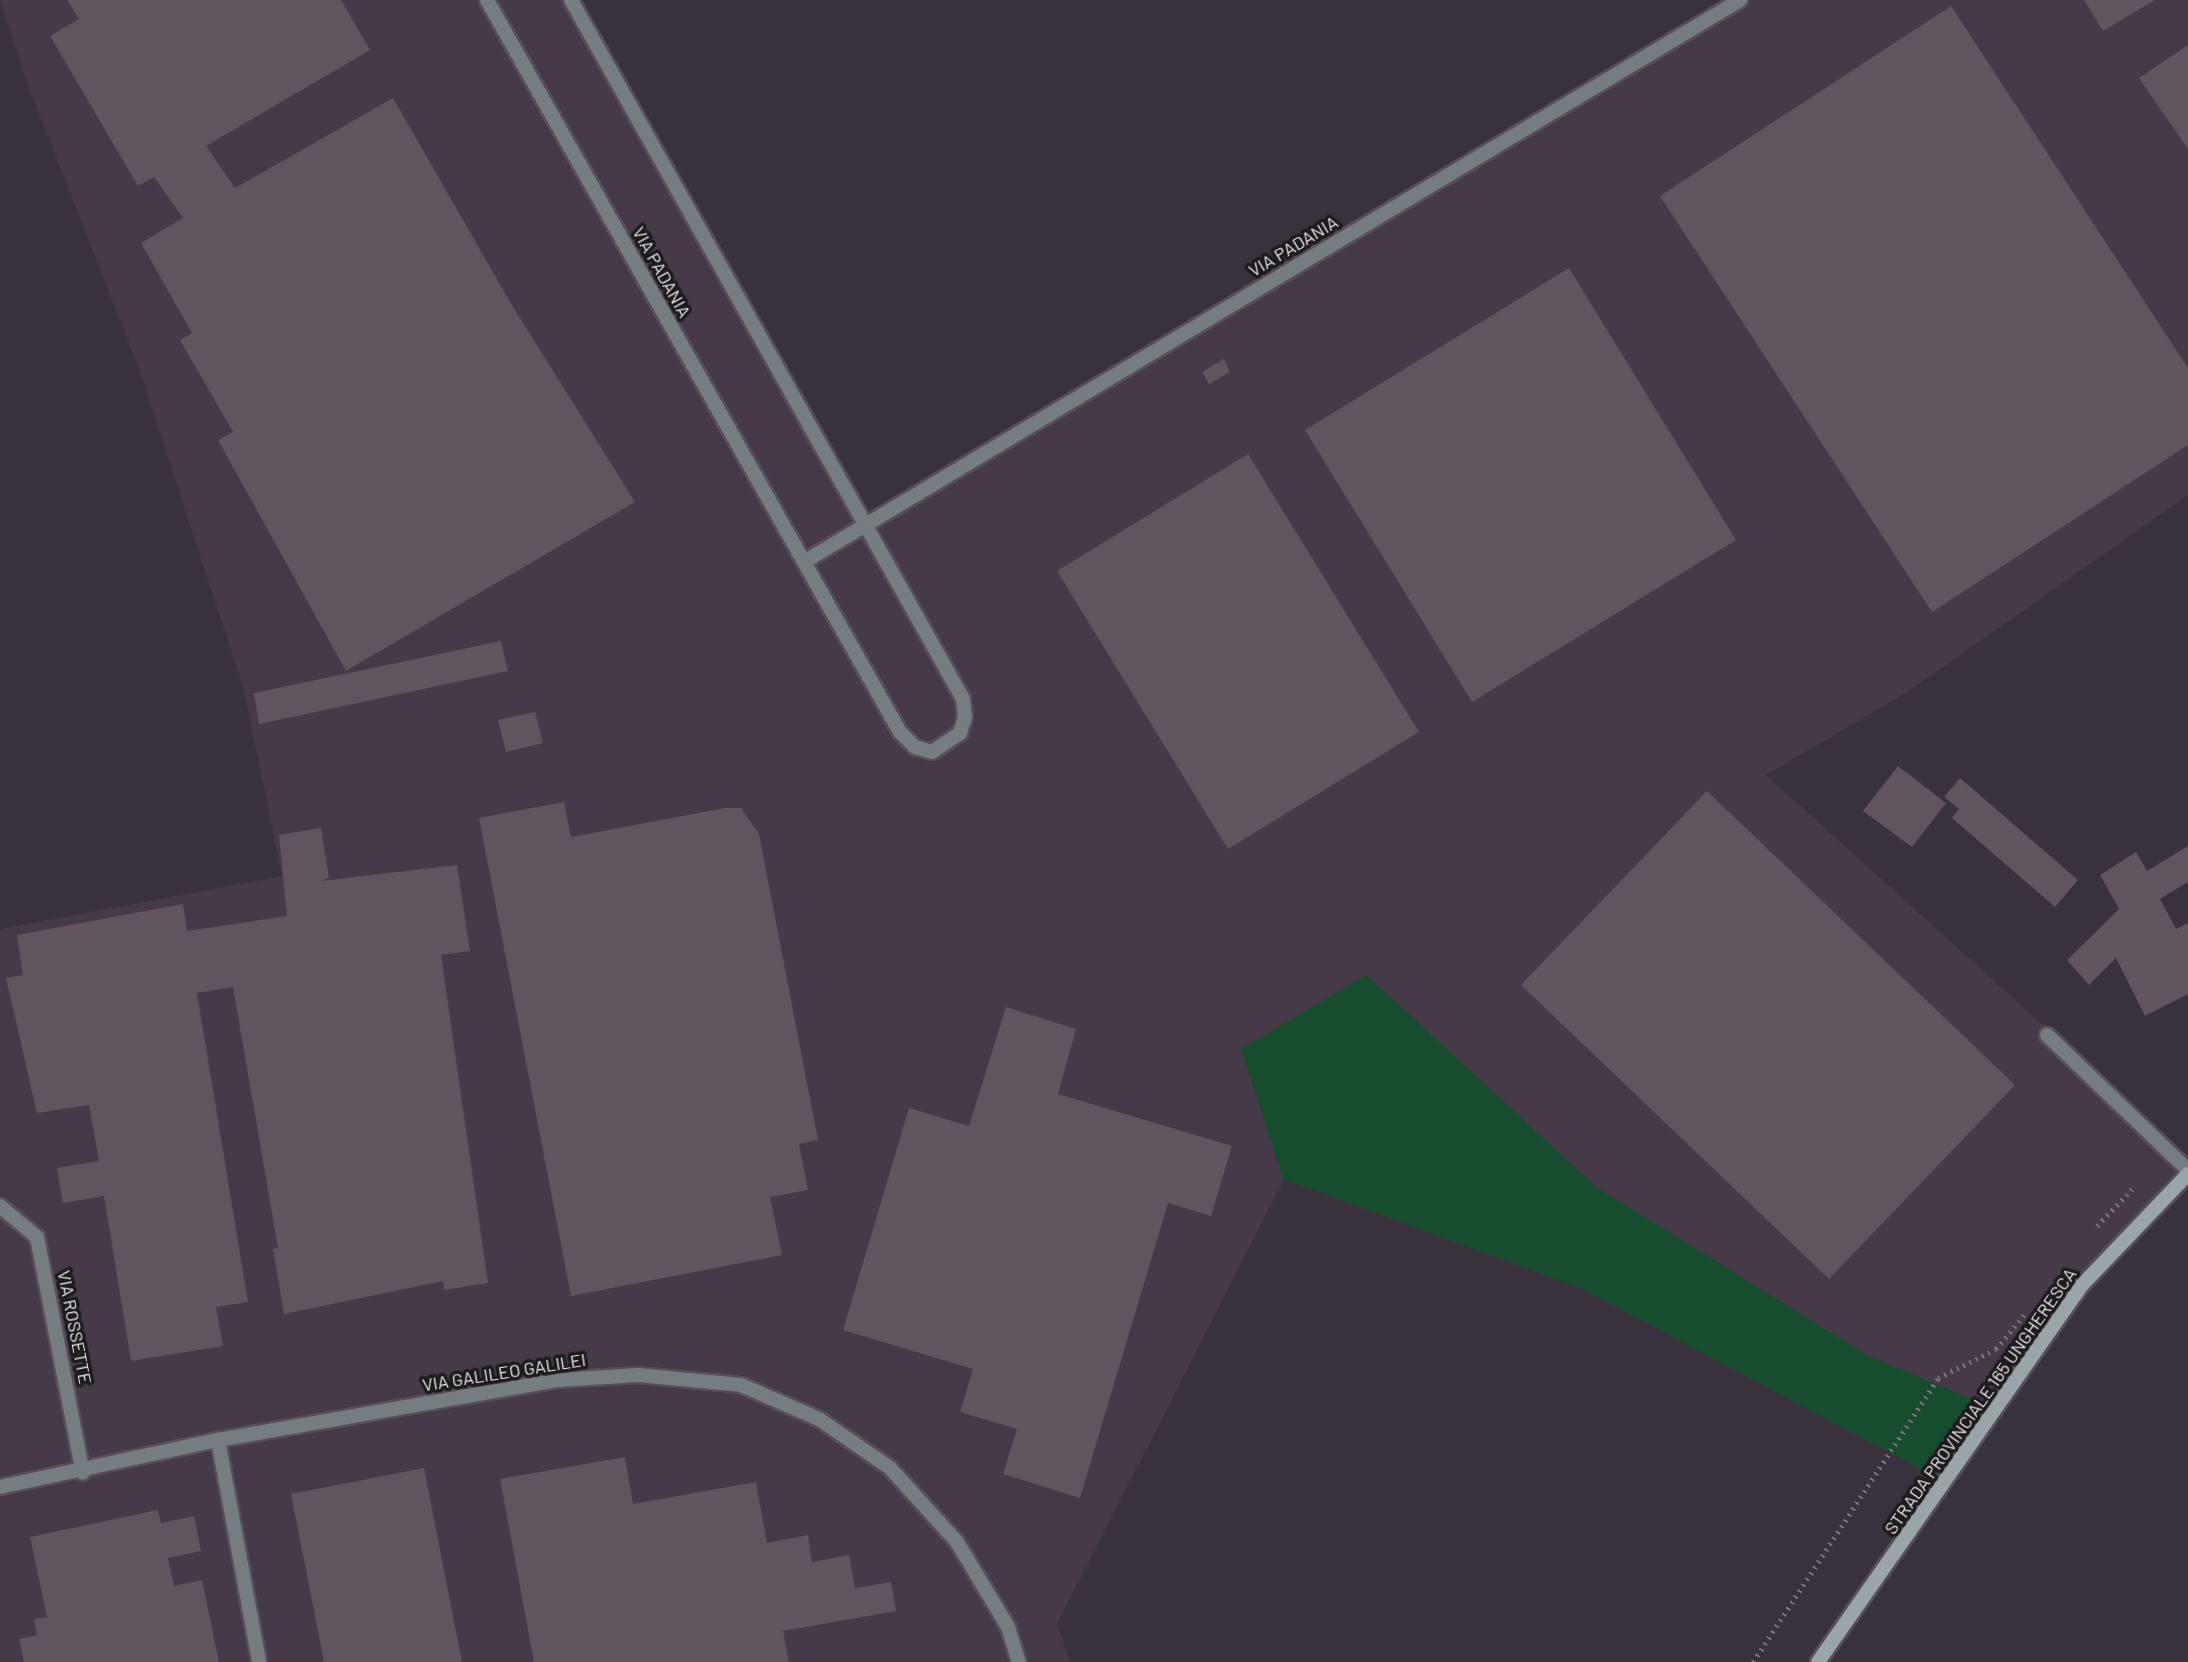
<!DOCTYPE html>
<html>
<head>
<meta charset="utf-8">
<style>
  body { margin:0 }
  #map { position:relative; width:2188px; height:1662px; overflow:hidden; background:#39313c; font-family:Barlow,sans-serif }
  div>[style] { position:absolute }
  .built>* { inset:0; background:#463a49 }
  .green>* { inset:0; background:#174c2f }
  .building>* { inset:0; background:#60545f }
  .path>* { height:4.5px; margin-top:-2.25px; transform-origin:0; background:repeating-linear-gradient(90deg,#79727c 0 2px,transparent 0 7px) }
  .roads { filter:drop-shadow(2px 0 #564e59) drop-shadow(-2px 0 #564e59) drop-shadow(0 2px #564e59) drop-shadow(0 -2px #564e59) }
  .service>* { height:14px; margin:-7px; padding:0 7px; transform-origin:7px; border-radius:7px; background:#767d80 }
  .minor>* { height:14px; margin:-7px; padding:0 7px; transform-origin:7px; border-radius:7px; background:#767d80 }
  .secondary>* { height:14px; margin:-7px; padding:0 7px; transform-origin:7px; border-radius:7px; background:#9aa5aa }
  span { translate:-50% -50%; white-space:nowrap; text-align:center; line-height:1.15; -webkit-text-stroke:7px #1e1b1f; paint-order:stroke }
  .street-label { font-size:18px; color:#ede8ef }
</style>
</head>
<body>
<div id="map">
  <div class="built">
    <div style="clip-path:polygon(0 0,571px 0,867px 525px,1740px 0,2188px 0,2188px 495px,1906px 693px,1766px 775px,2188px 1156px,2188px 1174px,2081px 1286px,1997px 1410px,1868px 1356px,1597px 1188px,1366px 975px,1302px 1144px,1057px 1624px,1070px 1662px,0 1662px,0 929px,282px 876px,244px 690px,140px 371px,28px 85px)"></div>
  </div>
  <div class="green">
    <div style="clip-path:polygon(1366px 975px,1597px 1188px,1868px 1356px,1997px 1410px,1946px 1483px,1582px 1289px,1283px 1179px,1241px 1049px)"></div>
  </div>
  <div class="building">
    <div style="clip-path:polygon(67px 0,341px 0,370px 50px,206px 146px,235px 188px,393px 98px,513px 307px,635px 502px,346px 671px,218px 440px,233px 432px,180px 340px,192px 333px,141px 243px,183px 218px,154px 177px,138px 186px,50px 36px,79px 19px)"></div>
    <div style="clip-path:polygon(2084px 0,2155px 0,2103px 31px)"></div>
    <div style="clip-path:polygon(1951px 6px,2188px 368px,2188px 445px,1932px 612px,1660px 196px)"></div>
    <div style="clip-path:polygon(2188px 45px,2188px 149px,2139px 78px)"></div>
    <div style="clip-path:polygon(1569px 268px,1736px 540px,1472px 702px,1305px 430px)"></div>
    <div style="clip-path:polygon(1224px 359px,1230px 372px,1209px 384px,1202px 372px)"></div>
    <div style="clip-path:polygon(1248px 454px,1419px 732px,1228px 849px,1057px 571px)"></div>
    <div style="clip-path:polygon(501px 641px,508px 671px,259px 724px,254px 693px)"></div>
    <div style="clip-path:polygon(535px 712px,543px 743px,506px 752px,498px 720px)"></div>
    <div style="clip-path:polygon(1898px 766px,1946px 803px,1912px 847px,1863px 811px)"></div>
    <div style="clip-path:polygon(1960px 778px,2078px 880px,2055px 907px,1952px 818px,1959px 809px,1944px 797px)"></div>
    <div style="clip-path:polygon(1707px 791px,2015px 1085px,1829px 1279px,1521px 985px)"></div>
    <div style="clip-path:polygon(564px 802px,571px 837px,725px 808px,741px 808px,759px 834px,818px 1140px,799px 1144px,808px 1190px,770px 1197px,782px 1255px,571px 1296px,479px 818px)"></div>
    <div style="clip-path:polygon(321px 828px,329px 878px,320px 881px,457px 865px,470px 951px,441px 955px,488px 1283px,444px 1290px,443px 1281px,284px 1314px,273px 1249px,278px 1248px,233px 987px,197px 993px,248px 1302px,216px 1307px,223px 1346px,131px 1361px,104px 1196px,63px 1203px,57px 1168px,99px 1161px,89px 1105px,37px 1113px,6px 978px,23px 975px,17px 935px,183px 904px,187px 931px,287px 916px,279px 835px)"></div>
    <div style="clip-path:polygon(2188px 846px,2188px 882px,2160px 899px,2176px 929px,2188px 923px,2188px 994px,2145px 1016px,2116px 958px,2089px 985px,2067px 960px,2119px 909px,2100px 875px,2136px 852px,2147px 871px)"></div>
    <div style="clip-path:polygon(1006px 1007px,1076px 1029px,1058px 1094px,1232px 1146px,1211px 1216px,1168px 1203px,1080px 1498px,1003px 1474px,1017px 1429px,960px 1412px,973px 1369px,843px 1330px,909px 1108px,969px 1126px)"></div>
    <div style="clip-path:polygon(625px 1457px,633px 1504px,756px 1482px,767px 1543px,808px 1535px,812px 1562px,849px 1555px,855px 1588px,891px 1582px,896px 1611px,783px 1631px,789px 1662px,534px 1662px,500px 1479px)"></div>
    <div style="clip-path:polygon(424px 1468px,462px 1662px,324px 1662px,291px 1494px)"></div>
    <div style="clip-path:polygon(158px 1510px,161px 1523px,194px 1516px,201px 1551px,168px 1558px,174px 1586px,202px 1580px,219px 1662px,24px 1662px,19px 1639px,37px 1635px,34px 1619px,47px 1617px,30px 1537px)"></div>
  </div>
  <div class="path">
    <div style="left:2097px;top:1226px;width:54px;rotate:-46.5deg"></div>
    <div style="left:1753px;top:1662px;width:339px;rotate:-56.9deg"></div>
    <div style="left:1938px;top:1378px;width:65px;rotate:-26.6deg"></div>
    <div style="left:1996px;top:1349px;width:45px;rotate:-50.4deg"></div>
  </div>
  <div class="roads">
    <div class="service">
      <div style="left:2047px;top:1035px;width:195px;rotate:43.8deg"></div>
      <div style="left:0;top:1206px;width:48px;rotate:40deg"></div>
      <div style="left:37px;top:1237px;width:240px;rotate:79deg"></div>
    </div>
    <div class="minor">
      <div style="left:487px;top:0;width:840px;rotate:60.57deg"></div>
      <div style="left:900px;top:732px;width:21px;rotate:45deg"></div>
      <div style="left:915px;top:747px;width:18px;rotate:16deg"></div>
      <div style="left:932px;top:752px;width:34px;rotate:-34deg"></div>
      <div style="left:960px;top:733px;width:16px;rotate:-72deg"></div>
      <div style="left:965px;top:718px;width:19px;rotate:-96deg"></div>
      <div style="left:963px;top:699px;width:801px;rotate:-119.28deg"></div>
      <div style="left:804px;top:562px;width:1092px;rotate:-30.98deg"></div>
      <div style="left:218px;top:1440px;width:226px;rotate:79.5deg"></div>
      <div style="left:0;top:1487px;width:223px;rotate:-12.2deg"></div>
      <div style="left:218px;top:1440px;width:346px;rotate:-10deg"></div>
      <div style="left:559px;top:1380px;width:79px;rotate:-3.6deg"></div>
      <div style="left:638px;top:1375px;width:103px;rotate:5.5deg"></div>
      <div style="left:741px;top:1385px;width:85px;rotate:23.6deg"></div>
      <div style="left:819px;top:1419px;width:86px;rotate:34.6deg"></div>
      <div style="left:890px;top:1468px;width:100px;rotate:47.8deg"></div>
      <div style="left:957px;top:1542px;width:99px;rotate:59deg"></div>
      <div style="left:1008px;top:1627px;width:37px;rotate:73deg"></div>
    </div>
    <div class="secondary">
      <div style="left:1818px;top:1662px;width:459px;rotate:-55deg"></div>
      <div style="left:2081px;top:1286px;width:155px;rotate:-46.3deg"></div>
    </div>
  </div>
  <div class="street-label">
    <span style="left:1293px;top:246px;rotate:-31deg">VIA PADANIA</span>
    <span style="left:662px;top:272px;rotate:61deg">VIA PADANIA</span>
    <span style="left:75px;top:1327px;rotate:79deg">VIA ROSSETTE</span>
    <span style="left:504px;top:1372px;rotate:-9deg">VIA GALILEO GALILEI</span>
    <span style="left:1980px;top:1401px;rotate:-55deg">STRADA PROVINCIALE 165 UNGHERESCA</span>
  </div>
</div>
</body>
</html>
